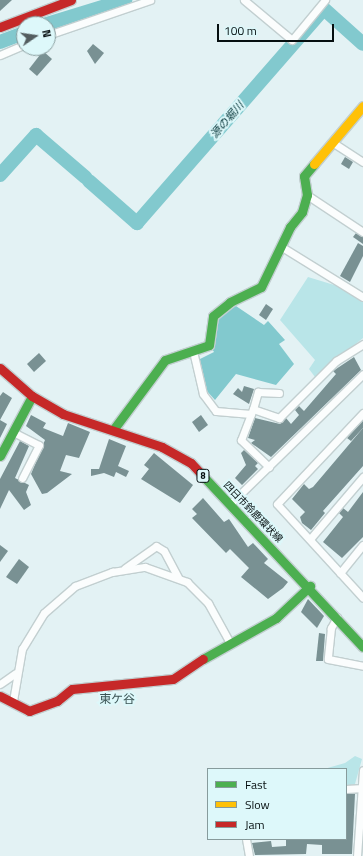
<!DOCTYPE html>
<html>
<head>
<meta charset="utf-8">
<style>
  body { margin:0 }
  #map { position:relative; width:363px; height:856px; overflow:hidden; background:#e3f2f4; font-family:"Titillium Web","Noto Sans JP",sans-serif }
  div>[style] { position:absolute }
  .green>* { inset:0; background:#b9e5e8 }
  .water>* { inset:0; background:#82c9ce }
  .river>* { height:14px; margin:-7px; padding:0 7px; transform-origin:7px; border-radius:7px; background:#82c9ce }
  .building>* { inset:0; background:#799193 }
  .roads { filter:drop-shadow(1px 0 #c2cfd0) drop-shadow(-1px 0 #c2cfd0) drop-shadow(0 1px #c2cfd0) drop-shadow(0 -1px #c2cfd0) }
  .street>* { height:7px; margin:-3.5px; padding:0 3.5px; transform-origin:3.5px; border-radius:3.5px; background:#fbfdfd }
  .fast>* { height:9px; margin:-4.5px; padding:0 4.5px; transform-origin:4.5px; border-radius:4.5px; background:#4caf50 }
  .slow>* { height:9px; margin:-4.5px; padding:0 4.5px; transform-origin:4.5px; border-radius:4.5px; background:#ffc107 }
  .jam>* { height:9px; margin:-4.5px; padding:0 4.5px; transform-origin:4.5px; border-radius:4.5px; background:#c62828 }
  span { translate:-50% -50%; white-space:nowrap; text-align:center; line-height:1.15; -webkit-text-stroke:4px #ddf8fa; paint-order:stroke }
  .shield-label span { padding:1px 3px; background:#ddf8fa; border:1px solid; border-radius:3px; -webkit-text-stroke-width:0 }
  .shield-label { font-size:9px; color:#060f10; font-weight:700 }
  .street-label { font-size:10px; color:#060f10 }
  .water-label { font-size:11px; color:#043437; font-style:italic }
  .quarter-label { font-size:12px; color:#3a5253 }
  .legend { position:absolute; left:207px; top:768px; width:140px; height:72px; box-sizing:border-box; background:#ddf8fa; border:1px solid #879b9c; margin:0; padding:5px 7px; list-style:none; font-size:12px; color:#060f10 }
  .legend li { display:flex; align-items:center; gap:8px; height:20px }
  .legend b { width:20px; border:1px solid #879b9c }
  .north { position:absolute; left:16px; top:16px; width:40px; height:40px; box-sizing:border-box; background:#ddf8fa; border:1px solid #879b9c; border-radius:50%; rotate:77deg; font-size:11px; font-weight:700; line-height:16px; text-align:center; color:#060f10 }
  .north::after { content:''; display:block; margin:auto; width:14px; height:18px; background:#535e60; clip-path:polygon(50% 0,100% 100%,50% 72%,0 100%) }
  .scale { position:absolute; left:217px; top:24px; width:117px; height:18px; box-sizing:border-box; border:2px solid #060f10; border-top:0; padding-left:5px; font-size:12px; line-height:14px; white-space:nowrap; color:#060f10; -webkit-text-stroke:3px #ddf8fa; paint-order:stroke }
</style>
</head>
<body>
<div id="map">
  <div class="green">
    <div style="clip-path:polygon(308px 277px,344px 288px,363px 300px,363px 338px,315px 377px,309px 369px,315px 360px,280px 320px)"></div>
    <div style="clip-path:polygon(355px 756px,362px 759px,355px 784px,346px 786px,346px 769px,324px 769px,345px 763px)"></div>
  </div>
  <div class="water">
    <div style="clip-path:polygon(233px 304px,264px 325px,268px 321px,285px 340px,279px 344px,294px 364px,276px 385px,236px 374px,215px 400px,206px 390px,198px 360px,214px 352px,211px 347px,217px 316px)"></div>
  </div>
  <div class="river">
    <div style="left:47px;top:24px;width:82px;rotate:-17.1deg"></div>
    <div style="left:0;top:42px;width:26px;rotate:-21deg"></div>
    <div style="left:0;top:175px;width:54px;rotate:-48deg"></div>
    <div style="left:36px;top:135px;width:65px;rotate:40.6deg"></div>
    <div style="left:89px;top:181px;width:64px;rotate:41.2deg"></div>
    <div style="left:137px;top:223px;width:284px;rotate:-48.9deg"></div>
    <div style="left:324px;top:9px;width:52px;rotate:41.9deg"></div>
  </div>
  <div class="building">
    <div style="clip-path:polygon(0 0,12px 0,0 11px)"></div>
    <div style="clip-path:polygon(93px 44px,104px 53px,95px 64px,87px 51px)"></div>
    <div style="clip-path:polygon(43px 51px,52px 59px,37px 76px,29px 69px)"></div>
    <div style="clip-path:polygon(345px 157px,353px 162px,349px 169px,341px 164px)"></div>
    <div style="clip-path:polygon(356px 233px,363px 237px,363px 244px,353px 237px)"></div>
    <div style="clip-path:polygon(358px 243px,363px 246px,363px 256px,350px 282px,340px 276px)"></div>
    <div style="clip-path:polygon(266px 304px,273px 309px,266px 320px,259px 315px)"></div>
    <div style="clip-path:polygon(39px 353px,46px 361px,34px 372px,27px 364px)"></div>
    <div style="clip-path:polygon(354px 357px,361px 370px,271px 457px,251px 443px,255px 440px,248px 438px,255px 418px,280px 424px,286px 418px,291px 424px,299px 415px,295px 410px,299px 406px,304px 411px,336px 374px,333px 371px)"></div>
    <div style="clip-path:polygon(244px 386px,254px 389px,249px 404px,233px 394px,238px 388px,242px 392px)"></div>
    <div style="clip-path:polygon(3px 392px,12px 398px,0 420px,7px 424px,0 438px,0 396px)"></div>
    <div style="clip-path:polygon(31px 415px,46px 423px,43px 428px,63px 436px,68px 423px,90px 432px,79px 458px,66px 455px,60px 471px,72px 474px,47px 493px,42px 494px,31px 474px,45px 440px,26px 426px)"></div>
    <div style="clip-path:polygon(201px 415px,208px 425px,199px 432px,192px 422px)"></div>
    <div style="clip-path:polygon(363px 420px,363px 428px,351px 441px,347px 438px)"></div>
    <div style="clip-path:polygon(363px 428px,363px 466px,323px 511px,325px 513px,311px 530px,302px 523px,300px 517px,305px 512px,292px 499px,304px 484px,309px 489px,313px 487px)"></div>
    <div style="clip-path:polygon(109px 439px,126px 446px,118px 466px,129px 471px,126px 477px,116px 472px,114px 477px,104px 473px,91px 476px,91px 469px,99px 469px)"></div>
    <div style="clip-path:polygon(20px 441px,29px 446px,15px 478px,29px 485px,26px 492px,31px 505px,24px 510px,9px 490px,0 509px,0 479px)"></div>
    <div style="clip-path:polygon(244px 450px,258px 463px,255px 466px,258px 469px,242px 485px,235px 478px,246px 465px,241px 453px)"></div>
    <div style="clip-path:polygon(154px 453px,193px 485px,180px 503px,141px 479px,149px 469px,144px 465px)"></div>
    <div style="clip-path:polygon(363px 492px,363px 537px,342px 558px,323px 542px,343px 517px,339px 513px,343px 508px,348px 512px)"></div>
    <div style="clip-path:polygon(203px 498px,224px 522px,229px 519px,248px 547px,253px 543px,268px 559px,264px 563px,288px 582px,283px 588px,268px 599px,241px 577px,249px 568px,230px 549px,226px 553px,192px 518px,197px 514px,192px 509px)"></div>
    <div style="clip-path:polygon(0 545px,8px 551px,0 562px)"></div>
    <div style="clip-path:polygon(19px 559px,29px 567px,17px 584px,6px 577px)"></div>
    <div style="clip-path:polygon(308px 599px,324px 616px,317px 628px,301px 612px)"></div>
    <div style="clip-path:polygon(319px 633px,325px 634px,323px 661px,316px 661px)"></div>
    <div style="clip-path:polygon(346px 794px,355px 794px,352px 854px,322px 854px,322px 845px,307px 844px,306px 854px,255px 855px,252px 843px,271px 841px,272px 847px,286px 846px,286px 839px,346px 839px)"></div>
  </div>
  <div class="roads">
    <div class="street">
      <div style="left:244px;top:0;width:62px;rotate:39.8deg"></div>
      <div style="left:292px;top:40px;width:52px;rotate:-50.5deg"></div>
      <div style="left:48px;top:35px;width:108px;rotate:-18.9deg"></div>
      <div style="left:0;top:55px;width:26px;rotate:-23deg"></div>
      <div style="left:332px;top:142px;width:37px;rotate:33deg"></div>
      <div style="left:307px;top:195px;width:67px;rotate:33.5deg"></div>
      <div style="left:282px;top:247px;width:95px;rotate:31.7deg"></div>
      <div style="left:193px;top:351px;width:44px;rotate:76.9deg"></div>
      <div style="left:203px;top:394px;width:21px;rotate:53deg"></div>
      <div style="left:216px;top:411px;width:35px;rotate:5deg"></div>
      <div style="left:253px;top:409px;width:18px;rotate:-74deg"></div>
      <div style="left:258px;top:392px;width:21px;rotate:3deg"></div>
      <div style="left:363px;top:413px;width:125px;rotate:133.4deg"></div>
      <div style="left:277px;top:504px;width:127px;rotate:47.5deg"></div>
      <div style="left:13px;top:432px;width:29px;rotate:27deg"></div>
      <div style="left:39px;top:445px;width:37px;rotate:117deg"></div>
      <div style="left:269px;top:467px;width:39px;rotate:-136deg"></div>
      <div style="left:241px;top:440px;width:33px;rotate:-69deg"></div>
      <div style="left:253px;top:409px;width:28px;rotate:19deg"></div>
      <div style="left:279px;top:418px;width:81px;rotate:-45deg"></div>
      <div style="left:336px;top:361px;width:32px;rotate:-32deg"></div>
      <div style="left:230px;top:504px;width:186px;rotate:-44.3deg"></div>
      <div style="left:310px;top:539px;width:82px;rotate:-49.5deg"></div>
      <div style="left:125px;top:568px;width:38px;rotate:-35deg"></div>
      <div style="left:156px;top:546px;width:9px;rotate:32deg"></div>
      <div style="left:164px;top:551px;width:30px;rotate:62deg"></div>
      <div style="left:340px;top:573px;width:36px;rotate:-51deg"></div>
      <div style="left:337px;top:617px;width:13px;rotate:119deg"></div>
      <div style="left:331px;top:628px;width:31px;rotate:96deg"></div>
      <div style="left:328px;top:659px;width:36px;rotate:11deg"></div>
      <div style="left:0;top:684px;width:19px;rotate:-35deg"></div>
      <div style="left:13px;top:701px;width:53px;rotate:-80.2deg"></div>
      <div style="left:22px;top:649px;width:42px;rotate:-58.6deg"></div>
      <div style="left:44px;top:613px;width:41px;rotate:-41.1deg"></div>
      <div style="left:75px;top:586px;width:40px;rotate:-21deg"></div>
      <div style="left:112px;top:572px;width:33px;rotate:-9deg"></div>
      <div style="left:145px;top:567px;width:45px;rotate:19.7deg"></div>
      <div style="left:187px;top:582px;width:30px;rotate:45deg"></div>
      <div style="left:208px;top:603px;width:43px;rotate:61.1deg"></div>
      <div style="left:346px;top:789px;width:17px;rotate:-3deg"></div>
      <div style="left:246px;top:839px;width:17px;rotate:80deg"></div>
      <div style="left:357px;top:856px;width:86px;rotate:-86deg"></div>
    </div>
    <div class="fast">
      <div style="left:113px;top:430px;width:87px;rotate:-53.4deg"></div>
      <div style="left:165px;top:360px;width:46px;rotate:-18.8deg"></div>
      <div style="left:209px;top:345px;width:29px;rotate:-82deg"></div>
      <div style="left:213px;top:316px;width:22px;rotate:-39deg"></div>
      <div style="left:230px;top:302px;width:34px;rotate:-26deg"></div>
      <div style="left:261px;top:287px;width:67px;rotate:-64.2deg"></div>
      <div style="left:290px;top:227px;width:19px;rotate:-51deg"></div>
      <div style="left:302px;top:212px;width:18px;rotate:-74deg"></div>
      <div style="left:307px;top:195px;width:19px;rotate:-99deg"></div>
      <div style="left:304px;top:176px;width:16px;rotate:-50deg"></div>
      <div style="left:0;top:456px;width:68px;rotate:-61.9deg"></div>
      <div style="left:203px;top:476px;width:234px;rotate:46.9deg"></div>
      <div style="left:203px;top:659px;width:84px;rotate:-29.3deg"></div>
      <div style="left:276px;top:618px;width:47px;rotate:-43.3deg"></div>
    </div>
    <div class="slow">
      <div style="left:314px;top:164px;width:76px;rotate:-49.8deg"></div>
    </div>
    <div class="jam">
      <div style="left:0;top:27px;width:76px;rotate:-20.8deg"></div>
      <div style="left:0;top:368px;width:43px;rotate:41.2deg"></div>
      <div style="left:32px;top:396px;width:36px;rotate:30deg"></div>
      <div style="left:63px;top:414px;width:104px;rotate:18.4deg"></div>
      <div style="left:162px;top:447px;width:33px;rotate:29deg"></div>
      <div style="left:191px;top:463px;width:18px;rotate:47deg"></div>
      <div style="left:0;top:696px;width:33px;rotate:27deg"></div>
      <div style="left:29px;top:711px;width:30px;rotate:-20deg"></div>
      <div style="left:57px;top:701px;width:19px;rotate:-39deg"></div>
      <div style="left:72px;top:689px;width:101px;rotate:-5.7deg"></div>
      <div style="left:173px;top:679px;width:36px;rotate:-34deg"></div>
    </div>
  </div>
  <div class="shield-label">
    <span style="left:203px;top:476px">8</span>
  </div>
  <div class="street-label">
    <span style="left:253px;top:512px;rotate:46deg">四日市鈴鹿環状線</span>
  </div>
  <div class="water-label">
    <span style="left:227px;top:120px;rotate:-49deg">源の堀川</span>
  </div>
  <div class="quarter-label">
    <span style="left:117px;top:699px">東ケ谷</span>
  </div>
  <ul class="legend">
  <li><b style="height:5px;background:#4caf50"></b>Fast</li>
  <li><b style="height:5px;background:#ffc107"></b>Slow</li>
  <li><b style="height:5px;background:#c62828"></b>Jam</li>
  </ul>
  <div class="north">N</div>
  <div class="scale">100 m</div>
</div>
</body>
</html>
